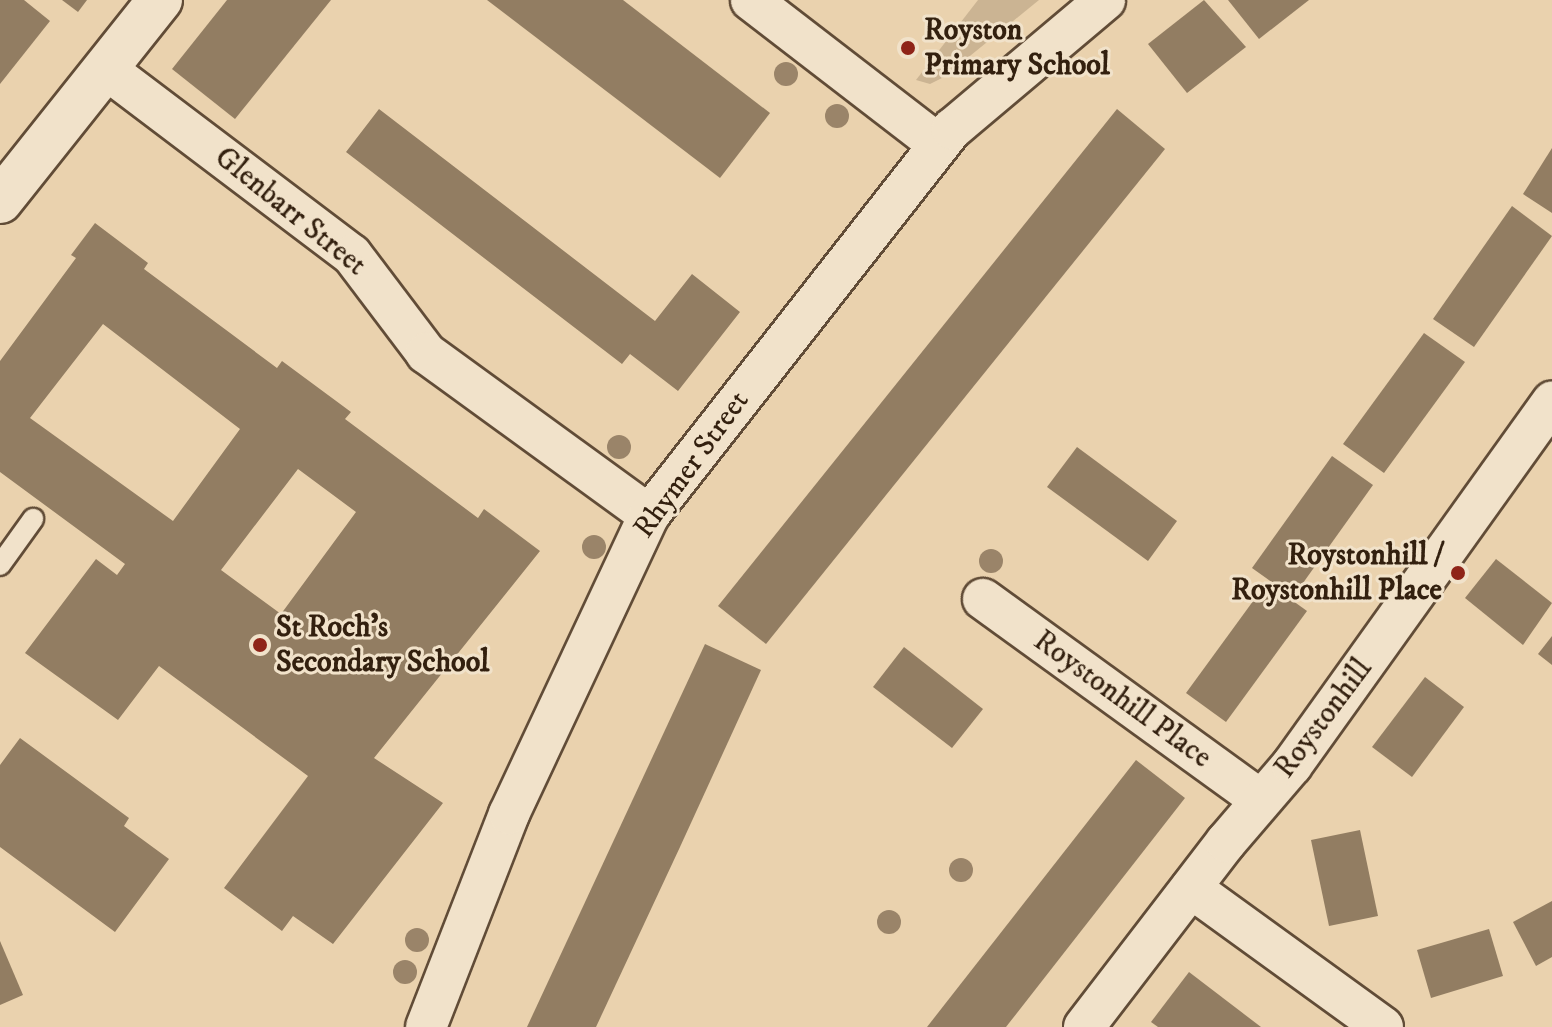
<!DOCTYPE html>
<html>
<head>
<meta charset="utf-8">
<style>
  body { margin:0 }
  #map { position:relative; width:1552px; height:1027px; overflow:hidden; background:#ead2ae; font-family:"IM FELL DW Pica",serif }
  div>[style] { position:absolute }
  .green>* { inset:0; background:#cbb493 }
  .building>* { inset:0; background:#927d62 }
  .roads { filter:drop-shadow(2px 0 #614c37) drop-shadow(-2px 0 #614c37) drop-shadow(0 2px #614c37) drop-shadow(0 -2px #614c37) }
  .lane>* { height:20px; margin:-10px; padding:0 10px; transform-origin:10px; border-radius:10px; background:#f1e2ca }
  .street>* { height:40px; margin:-20px; padding:0 20px; transform-origin:20px; border-radius:20px; background:#f1e2ca }
  .secondary>* { height:44px; margin:-22px; padding:0 22px; transform-origin:22px; border-radius:22px; background:#f1e2ca }
  .trees>* { width:24px; height:24px; margin:-12px; border-radius:50%; background:#9a8469 }
  .dots>* { width:22px; height:22px; translate:-50% -50%; box-sizing:border-box; border:4px solid #f1e2ca; border-radius:50% }
  span { translate:-50% -50%; white-space:nowrap; text-align:center; line-height:1.15; -webkit-text-stroke:6px #f1e2ca; paint-order:stroke }
  .poi-label { font-size:30px; color:#33200f; font-weight:700 }
  .left { translate:0 -50%; text-align:left }
  .right { translate:-100% -50%; text-align:right }
  .street-label { font-size:30px; color:#33200f }
</style>
</head>
<body>
<div id="map">
  <div class="green">
    <div style="clip-path:polygon(978px 0,1039px 0,944px 77px,930px 84px,916px 80px)"></div>
  </div>
  <div class="building">
    <div style="clip-path:polygon(0 0,24px 0,50px 21px,0 84px)"></div>
    <div style="clip-path:polygon(62px 0,87px 0,78px 12px)"></div>
    <div style="clip-path:polygon(227px 0,331px 0,235px 119px,172px 69px)"></div>
    <div style="clip-path:polygon(487px 0,623px 0,770px 113px,720px 178px)"></div>
    <div style="clip-path:polygon(1204px 0,1246px 47px,1187px 93px,1148px 44px)"></div>
    <div style="clip-path:polygon(1228px 0,1309px 0,1259px 39px)"></div>
    <div style="clip-path:polygon(379px 109px,655px 321px,692px 274px,740px 312px,678px 391px,630px 354px,622px 364px,346px 152px)"></div>
    <div style="clip-path:polygon(1117px 109px,1165px 149px,766px 644px,718px 606px)"></div>
    <div style="clip-path:polygon(1552px 148px,1552px 213px,1523px 194px)"></div>
    <div style="clip-path:polygon(1512px 206px,1552px 236px,1474px 347px,1433px 319px)"></div>
    <div style="clip-path:polygon(evenodd,95px 223px,148px 263px,144px 269px,277px 368px,282px 361px,351px 412px,345px 419px,478px 518px,484px 509px,540px 551px,374px 758px,443px 803px,333px 944px,293px 916px,282px 931px,224px 888px,308px 776px,159px 666px,118px 720px,25px 653px,96px 559px,117px 575px,125px 564px,0 472px,0 361px,76px 258px,71px 255px,95px 223px,103px 324px,240px 429px,173px 521px,30px 418px,103px 324px,95px 223px,298px 469px,356px 512px,281px 614px,221px 570px,298px 469px)"></div>
    <div style="clip-path:polygon(1424px 333px,1465px 362px,1384px 473px,1343px 444px)"></div>
    <div style="clip-path:polygon(1077px 447px,1177px 521px,1148px 561px,1047px 487px)"></div>
    <div style="clip-path:polygon(1332px 456px,1373px 485px,1293px 597px,1252px 568px)"></div>
    <div style="clip-path:polygon(1496px 559px,1552px 603px,1523px 645px,1465px 598px)"></div>
    <div style="clip-path:polygon(1267px 582px,1307px 611px,1226px 722px,1186px 693px)"></div>
    <div style="clip-path:polygon(1552px 636px,1552px 665px,1538px 654px)"></div>
    <div style="clip-path:polygon(705px 644px,761px 670px,680px 847px,596px 1027px,527px 1027px)"></div>
    <div style="clip-path:polygon(904px 647px,983px 709px,952px 748px,873px 687px)"></div>
    <div style="clip-path:polygon(1425px 677px,1464px 707px,1412px 777px,1372px 747px)"></div>
    <div style="clip-path:polygon(20px 738px,129px 818px,124px 826px,169px 859px,115px 932px,0 847px,0 765px)"></div>
    <div style="clip-path:polygon(1136px 760px,1185px 798px,1006px 1027px,927px 1027px)"></div>
    <div style="clip-path:polygon(1360px 830px,1378px 916px,1329px 926px,1311px 840px)"></div>
    <div style="clip-path:polygon(1552px 901px,1552px 957px,1536px 966px,1513px 922px)"></div>
    <div style="clip-path:polygon(1489px 929px,1503px 976px,1431px 998px,1417px 950px)"></div>
    <div style="clip-path:polygon(0 941px,23px 995px,0 1005px)"></div>
    <div style="clip-path:polygon(1189px 972px,1261px 1027px,1158px 1027px,1151px 1022px)"></div>
  </div>
  <div class="roads">
    <div class="lane">
      <div style="left:0;top:565px;width:57px;rotate:-54.3deg"></div>
    </div>
    <div class="street">
      <div style="left:751px;top:0;width:237px;rotate:37.6deg"></div>
      <div style="left:106px;top:69px;width:308px;rotate:37.1deg"></div>
      <div style="left:352px;top:255px;width:123px;rotate:52.9deg"></div>
      <div style="left:426px;top:353px;width:276px;rotate:36deg"></div>
      <div style="left:983px;top:599px;width:343px;rotate:35.9deg"></div>
      <div style="left:1191px;top:888px;width:237px;rotate:35.9deg"></div>
      <div style="left:426px;top:1027px;width:229px;rotate:-68.7deg"></div>
      <div style="left:509px;top:814px;width:330px;rotate:-64.9deg"></div>
      <div style="left:649px;top:515px;width:491px;rotate:-51.9deg"></div>
      <div style="left:952px;top:129px;width:200px;rotate:-40.1deg"></div>
      <div style="left:1084px;top:1027px;width:233px;rotate:-52.5deg"></div>
      <div style="left:1226px;top:842px;width:101px;rotate:-49.4deg"></div>
      <div style="left:1292px;top:765px;width:447px;rotate:-54.4deg"></div>
    </div>
    <div class="secondary">
      <div style="left:0;top:201px;width:257px;rotate:-51.5deg"></div>
    </div>
  </div>
  <div class="trees">
    <div style="left:786px;top:74px"></div>
    <div style="left:837px;top:116px"></div>
    <div style="left:619px;top:447px"></div>
    <div style="left:594px;top:547px"></div>
    <div style="left:991px;top:561px"></div>
    <div style="left:961px;top:870px"></div>
    <div style="left:889px;top:922px"></div>
    <div style="left:417px;top:940px"></div>
    <div style="left:405px;top:972px"></div>
  </div>
  <div class="dots">
    <div style="left:908px;top:48px;background:#8f2418"></div>
    <div style="left:1458px;top:573px;background:#8f2418"></div>
    <div style="left:260px;top:645px;background:#8f2418"></div>
  </div>
  <div class="poi-label">
    <span class="left" style="left:924px;top:48px">Royston<br>Primary School</span>
    <span class="right" style="left:1442px;top:573px">Roystonhill /<br>Roystonhill Place</span>
    <span class="left" style="left:276px;top:645px">St Roch's<br>Secondary School</span>
  </div>
  <div class="street-label">
    <span style="left:290px;top:212px;rotate:39deg">Glenbarr Street</span>
    <span style="left:692px;top:465px;rotate:-54deg">Rhymer Street</span>
    <span style="left:1122px;top:700px;rotate:36deg">Roystonhill Place</span>
    <span style="left:1324px;top:719px;rotate:-53deg">Roystonhill</span>
  </div>
</div>
</body>
</html>
